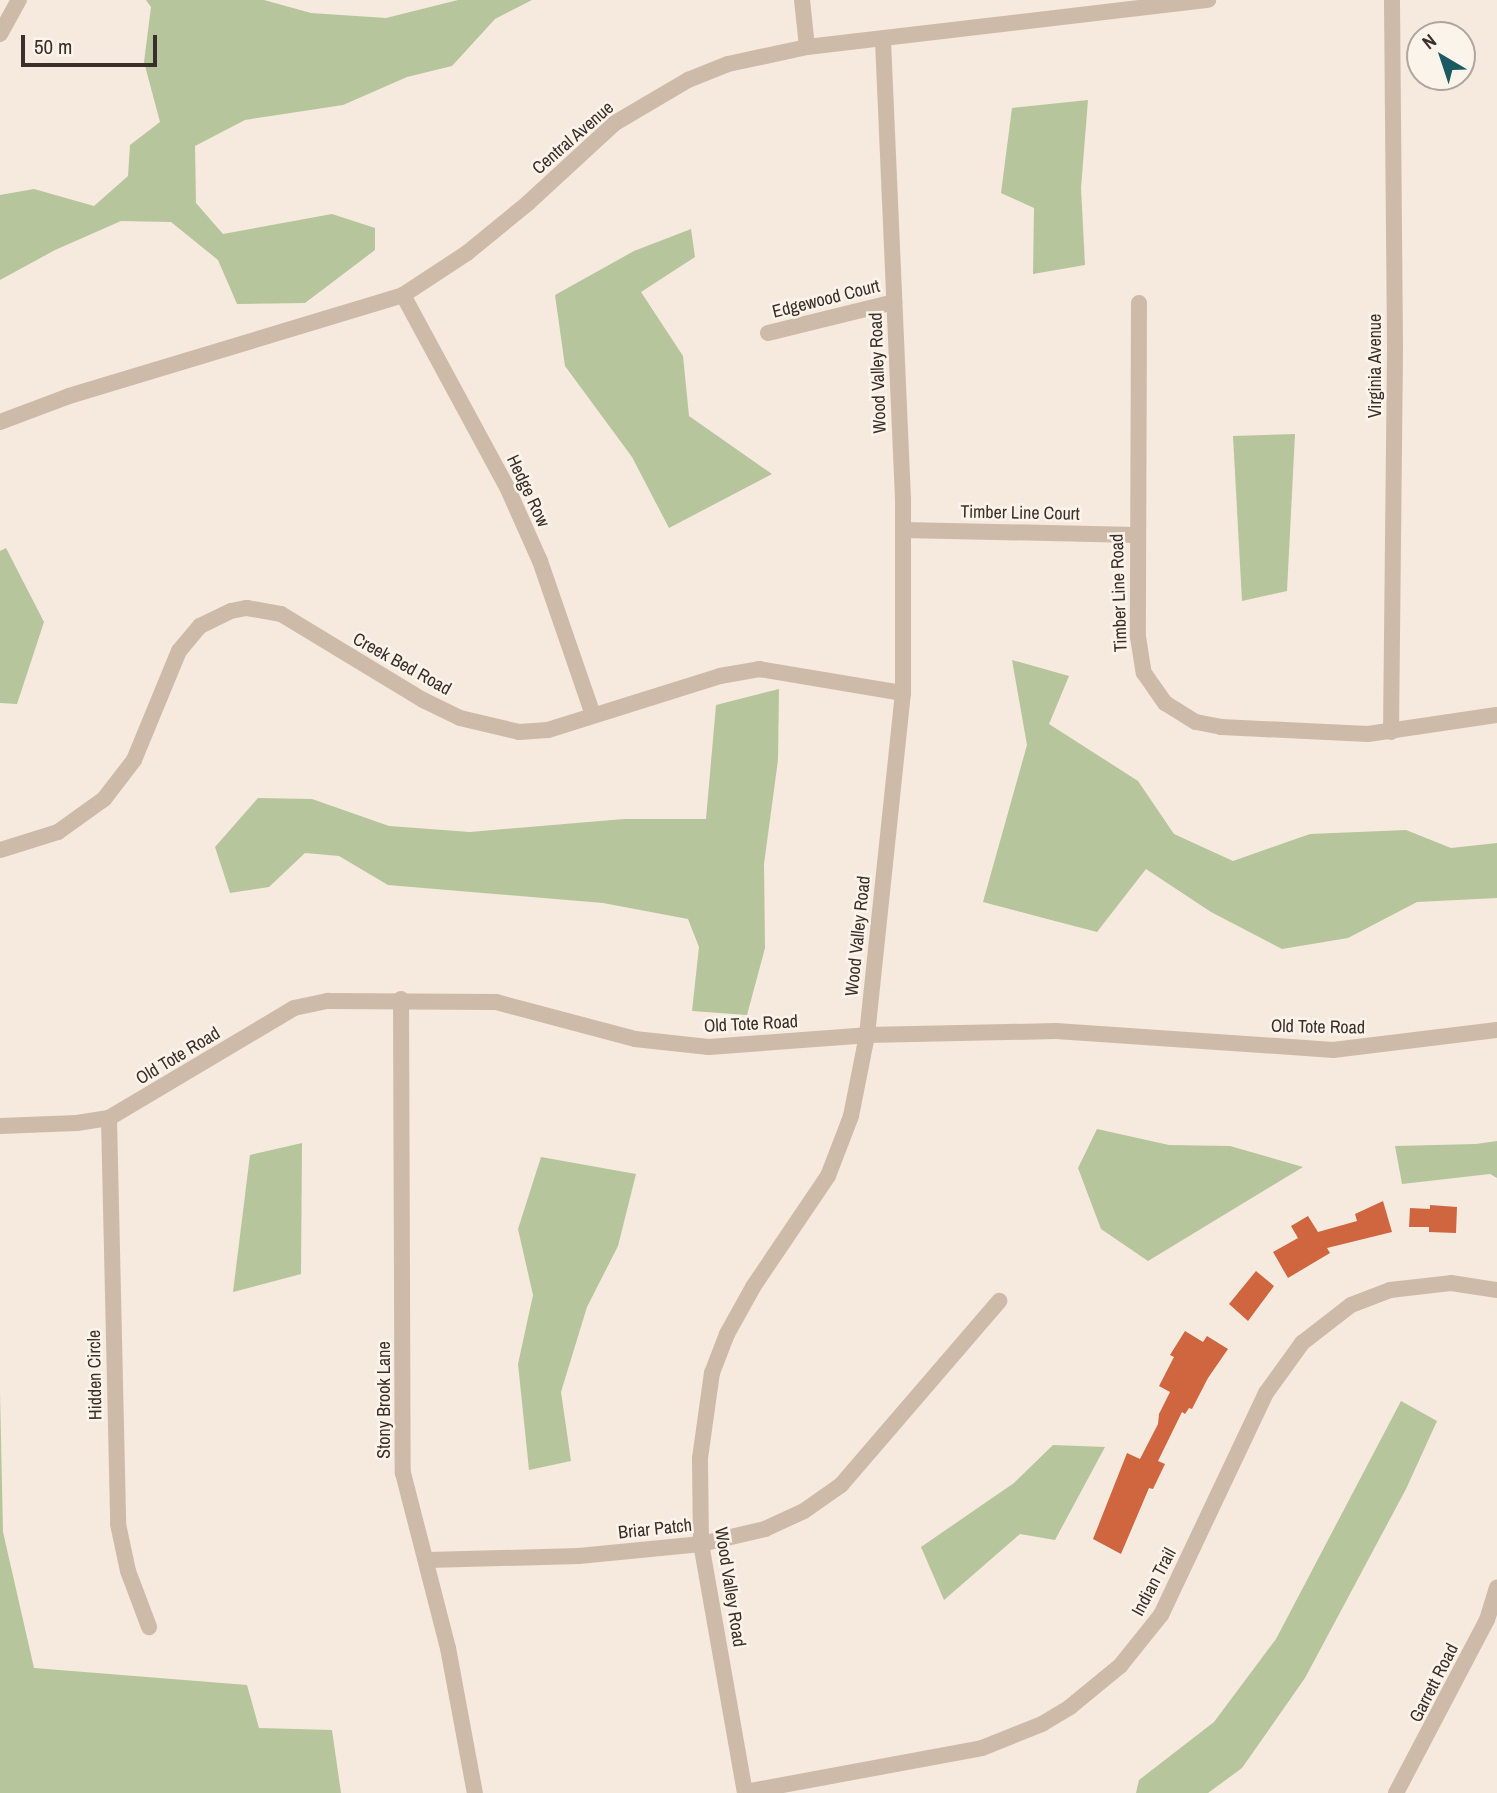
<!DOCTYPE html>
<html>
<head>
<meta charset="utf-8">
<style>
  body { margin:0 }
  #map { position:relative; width:1497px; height:1793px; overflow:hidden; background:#f5eadd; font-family:"Archivo Narrow",sans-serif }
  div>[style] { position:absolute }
  .green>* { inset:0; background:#b6c59c }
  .building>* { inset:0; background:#d06640 }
  .street>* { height:16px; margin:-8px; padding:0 8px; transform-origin:8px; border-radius:8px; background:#cebaa8 }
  span { translate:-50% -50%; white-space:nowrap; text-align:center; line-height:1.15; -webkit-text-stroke:5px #fbf4eb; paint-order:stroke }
  .street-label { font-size:18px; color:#3a2f29 }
  .north { position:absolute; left:1406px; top:21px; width:70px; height:70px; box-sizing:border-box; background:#fbf4eb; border:2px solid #aea59d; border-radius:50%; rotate:321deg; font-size:19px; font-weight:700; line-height:28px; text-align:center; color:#3a2f29 }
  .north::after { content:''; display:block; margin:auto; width:24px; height:32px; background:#1a5a60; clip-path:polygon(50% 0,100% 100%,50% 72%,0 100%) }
  .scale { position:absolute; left:21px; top:35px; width:136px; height:32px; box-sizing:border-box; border:4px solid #3a2f29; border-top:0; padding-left:9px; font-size:21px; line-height:24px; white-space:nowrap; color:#3a2f29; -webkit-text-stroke:5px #fbf4eb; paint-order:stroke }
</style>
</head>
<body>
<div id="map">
  <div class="green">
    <div style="clip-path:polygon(146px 0,264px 0,311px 13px,386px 18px,458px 0,532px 0,495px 19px,452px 66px,407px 77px,343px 105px,245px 120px,195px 146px,196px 203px,223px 234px,332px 214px,375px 228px,375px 250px,305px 303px,237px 304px,218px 260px,171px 222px,121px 221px,55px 250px,0 280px,0 195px,34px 189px,94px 206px,128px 176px,130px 145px,160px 122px,144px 62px,151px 7px)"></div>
    <div style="clip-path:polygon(1088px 100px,1081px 188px,1085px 265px,1033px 274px,1034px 208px,1001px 193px,1012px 108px)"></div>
    <div style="clip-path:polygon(691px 229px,695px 257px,641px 292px,683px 356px,689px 416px,772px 474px,669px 528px,632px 457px,565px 366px,555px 295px,634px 251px)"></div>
    <div style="clip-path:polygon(1295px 434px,1287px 591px,1242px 601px,1233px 436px)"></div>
    <div style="clip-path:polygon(6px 548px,44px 622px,17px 704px,0 703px,0 551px)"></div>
    <div style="clip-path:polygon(1012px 660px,1069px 676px,1049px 724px,1138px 781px,1174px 834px,1233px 861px,1310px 834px,1406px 830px,1451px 848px,1497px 843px,1497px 898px,1417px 902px,1348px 938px,1282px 949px,1211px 912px,1146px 869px,1097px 932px,983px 902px,1027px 745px)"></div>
    <div style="clip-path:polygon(779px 689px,778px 760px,764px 864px,765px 948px,747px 1015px,692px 1011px,699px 947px,688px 919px,603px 903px,388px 885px,339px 856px,305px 853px,269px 887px,230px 893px,215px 847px,258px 798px,312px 799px,389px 826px,470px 832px,624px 819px,706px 819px,716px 705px)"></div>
    <div style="clip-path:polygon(1097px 1129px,1169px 1145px,1230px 1146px,1303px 1167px,1148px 1261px,1101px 1229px,1078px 1168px)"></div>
    <div style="clip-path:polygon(1497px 1141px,1497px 1178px,1490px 1174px,1402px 1184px,1395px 1146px,1476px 1144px)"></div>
    <div style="clip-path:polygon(302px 1143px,301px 1274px,233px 1292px,250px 1155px)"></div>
    <div style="clip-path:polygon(541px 1157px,636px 1174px,618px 1246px,587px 1307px,561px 1392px,571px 1461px,529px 1470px,518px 1364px,533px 1295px,518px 1229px)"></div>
    <div style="clip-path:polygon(0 1392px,3px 1532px,34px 1668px,247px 1685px,259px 1728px,332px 1730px,341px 1793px,0 1793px)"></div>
    <div style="clip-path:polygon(1401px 1401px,1437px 1421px,1406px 1489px,1305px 1678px,1242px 1768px,1208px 1793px,1136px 1793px,1139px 1780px,1214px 1722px,1276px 1639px)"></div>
    <div style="clip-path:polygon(1053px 1445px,1105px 1447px,1055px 1540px,1020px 1534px,944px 1600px,921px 1547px,1014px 1483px)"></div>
  </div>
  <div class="building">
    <div style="clip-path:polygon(1383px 1201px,1392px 1232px,1327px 1248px,1330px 1253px,1288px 1278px,1273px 1252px,1298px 1238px,1291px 1226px,1308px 1216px,1318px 1232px,1357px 1221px,1355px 1214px)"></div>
    <div style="clip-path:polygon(1430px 1205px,1457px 1207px,1456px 1233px,1429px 1232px,1429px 1227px,1409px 1227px,1410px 1208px,1430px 1209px)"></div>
    <div style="clip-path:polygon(1256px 1271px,1274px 1286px,1248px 1321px,1229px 1304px)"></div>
    <div style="clip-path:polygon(1185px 1331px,1203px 1342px,1207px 1336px,1228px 1349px,1208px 1378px,1192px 1409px,1189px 1408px,1185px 1414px,1182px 1412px,1158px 1461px,1165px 1464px,1153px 1489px,1149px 1488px,1121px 1554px,1093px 1539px,1127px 1453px,1140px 1459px,1158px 1424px,1159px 1414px,1170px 1392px,1159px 1386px,1174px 1357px,1170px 1355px)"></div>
  </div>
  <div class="street">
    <div style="left:802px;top:0;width:47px;rotate:83.9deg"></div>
    <div style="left:0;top:34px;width:39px;rotate:-61deg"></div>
    <div style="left:403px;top:295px;width:218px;rotate:61.6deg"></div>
    <div style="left:507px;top:487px;width:81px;rotate:66deg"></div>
    <div style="left:540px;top:561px;width:163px;rotate:71deg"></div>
    <div style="left:1139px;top:303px;width:334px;rotate:90.2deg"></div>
    <div style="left:1138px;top:637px;width:36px;rotate:81deg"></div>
    <div style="left:1144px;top:673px;width:37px;rotate:55deg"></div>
    <div style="left:1165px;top:703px;width:36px;rotate:32deg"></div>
    <div style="left:1196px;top:722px;width:25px;rotate:11deg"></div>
    <div style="left:1221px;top:727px;width:147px;rotate:2.7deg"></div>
    <div style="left:1368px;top:734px;width:130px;rotate:-8.4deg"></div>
    <div style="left:768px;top:333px;width:130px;rotate:-13.8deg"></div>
    <div style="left:0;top:422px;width:74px;rotate:-20.6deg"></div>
    <div style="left:69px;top:396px;width:349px;rotate:-16.8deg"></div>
    <div style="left:403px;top:295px;width:77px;rotate:-33.3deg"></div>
    <div style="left:467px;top:253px;width:79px;rotate:-39.3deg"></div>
    <div style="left:528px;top:203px;width:118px;rotate:-42.6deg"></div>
    <div style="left:615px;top:123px;width:85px;rotate:-30.5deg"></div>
    <div style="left:688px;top:80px;width:43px;rotate:-21.8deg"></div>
    <div style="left:728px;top:64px;width:81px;rotate:-12.1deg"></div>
    <div style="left:807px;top:47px;width:404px;rotate:-6.7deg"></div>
    <div style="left:903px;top:530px;width:233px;rotate:1.2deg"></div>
    <div style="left:1391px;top:732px;width:386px;rotate:-89.4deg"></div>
    <div style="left:1395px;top:346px;width:346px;rotate:-90.5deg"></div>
    <div style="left:0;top:850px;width:61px;rotate:-17.2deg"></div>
    <div style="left:58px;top:832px;width:57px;rotate:-35.7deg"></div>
    <div style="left:104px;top:799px;width:49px;rotate:-52.4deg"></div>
    <div style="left:134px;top:760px;width:118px;rotate:-67.6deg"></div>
    <div style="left:179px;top:651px;width:33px;rotate:-50deg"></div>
    <div style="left:200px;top:626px;width:34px;rotate:-26deg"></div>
    <div style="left:231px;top:611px;width:16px;rotate:-11deg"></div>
    <div style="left:247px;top:608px;width:35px;rotate:10deg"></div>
    <div style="left:281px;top:614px;width:166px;rotate:31.2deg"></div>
    <div style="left:423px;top:700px;width:41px;rotate:25.9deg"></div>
    <div style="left:460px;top:718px;width:61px;rotate:13.3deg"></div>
    <div style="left:519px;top:732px;width:29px;rotate:-4deg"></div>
    <div style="left:548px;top:730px;width:180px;rotate:-17.4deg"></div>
    <div style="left:720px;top:676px;width:40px;rotate:-10deg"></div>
    <div style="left:759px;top:669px;width:146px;rotate:9.5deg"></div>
    <div style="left:401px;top:999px;width:474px;rotate:89.8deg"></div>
    <div style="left:403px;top:1473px;width:181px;rotate:75.6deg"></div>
    <div style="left:448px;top:1648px;width:147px;rotate:79.5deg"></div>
    <div style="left:109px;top:1118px;width:406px;rotate:88.7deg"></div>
    <div style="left:118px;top:1524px;width:48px;rotate:78deg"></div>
    <div style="left:128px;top:1571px;width:60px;rotate:69.4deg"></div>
    <div style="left:0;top:1126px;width:77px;rotate:-2.2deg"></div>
    <div style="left:77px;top:1123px;width:32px;rotate:-9deg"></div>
    <div style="left:109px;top:1118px;width:215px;rotate:-30.7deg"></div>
    <div style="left:294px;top:1008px;width:35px;rotate:-12deg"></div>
    <div style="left:328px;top:1001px;width:168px;rotate:0.3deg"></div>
    <div style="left:496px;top:1002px;width:144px;rotate:14.9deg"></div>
    <div style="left:635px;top:1039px;width:74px;rotate:6.2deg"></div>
    <div style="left:709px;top:1047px;width:158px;rotate:-4.3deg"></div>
    <div style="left:867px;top:1035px;width:189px;rotate:-1.2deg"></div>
    <div style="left:1056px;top:1031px;width:278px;rotate:3.9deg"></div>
    <div style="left:1333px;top:1050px;width:165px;rotate:-7deg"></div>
    <div style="left:428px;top:1560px;width:151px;rotate:-1.5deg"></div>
    <div style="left:579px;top:1556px;width:123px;rotate:-5.6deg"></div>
    <div style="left:701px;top:1544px;width:66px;rotate:-13.2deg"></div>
    <div style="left:765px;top:1529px;width:43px;rotate:-24.8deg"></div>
    <div style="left:804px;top:1511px;width:45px;rotate:-35.1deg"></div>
    <div style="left:841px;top:1485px;width:243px;rotate:-49.3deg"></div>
    <div style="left:745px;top:1792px;width:241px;rotate:-10.5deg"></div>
    <div style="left:982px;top:1748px;width:65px;rotate:-21.8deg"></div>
    <div style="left:1042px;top:1724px;width:33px;rotate:-31deg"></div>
    <div style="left:1070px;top:1707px;width:65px;rotate:-39.4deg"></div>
    <div style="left:1120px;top:1666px;width:65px;rotate:-51.2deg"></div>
    <div style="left:1161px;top:1615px;width:246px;rotate:-64.7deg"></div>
    <div style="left:1266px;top:1393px;width:62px;rotate:-54.2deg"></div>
    <div style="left:1302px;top:1343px;width:62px;rotate:-37.8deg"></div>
    <div style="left:1351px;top:1305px;width:42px;rotate:-21deg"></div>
    <div style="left:1390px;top:1290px;width:61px;rotate:-6.5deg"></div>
    <div style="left:1451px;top:1283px;width:47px;rotate:8.7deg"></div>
    <div style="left:745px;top:1793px;width:253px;rotate:-100deg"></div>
    <div style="left:701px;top:1544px;width:86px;rotate:-90.7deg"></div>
    <div style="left:700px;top:1458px;width:86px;rotate:-82deg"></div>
    <div style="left:712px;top:1373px;width:42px;rotate:-69deg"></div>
    <div style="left:727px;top:1334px;width:54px;rotate:-61deg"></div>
    <div style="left:753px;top:1287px;width:134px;rotate:-56deg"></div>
    <div style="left:828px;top:1176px;width:64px;rotate:-69deg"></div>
    <div style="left:851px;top:1116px;width:83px;rotate:-78.8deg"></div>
    <div style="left:867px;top:1035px;width:344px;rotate:-84deg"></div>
    <div style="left:903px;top:693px;width:194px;rotate:-90deg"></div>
    <div style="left:903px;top:499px;width:459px;rotate:-92.5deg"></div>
    <div style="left:1396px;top:1793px;width:195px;rotate:-62.3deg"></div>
    <div style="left:1487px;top:1620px;width:34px;rotate:-73deg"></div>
  </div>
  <div class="street-label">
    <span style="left:573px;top:138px;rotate:-41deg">Central Avenue</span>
    <span style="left:826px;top:299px;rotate:-14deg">Edgewood Court</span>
    <span style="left:1375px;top:366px;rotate:-90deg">Virginia Avenue</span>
    <span style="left:878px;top:373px;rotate:-92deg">Wood Valley Road</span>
    <span style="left:528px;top:491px;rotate:65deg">Hedge Row</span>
    <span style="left:1020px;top:513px;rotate:1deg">Timber Line Court</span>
    <span style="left:1119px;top:593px;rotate:-92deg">Timber Line Road</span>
    <span style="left:402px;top:664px;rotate:29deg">Creek Bed Road</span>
    <span style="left:858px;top:936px;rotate:-84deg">Wood Valley Road</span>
    <span style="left:751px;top:1024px;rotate:-3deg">Old Tote Road</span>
    <span style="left:1318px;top:1027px;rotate:1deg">Old Tote Road</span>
    <span style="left:178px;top:1056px;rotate:-31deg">Old Tote Road</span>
    <span style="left:95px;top:1375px;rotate:-91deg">Hidden Circle</span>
    <span style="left:384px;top:1400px;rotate:-90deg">Stony Brook Lane</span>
    <span style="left:655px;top:1529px;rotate:-6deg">Briar Patch</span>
    <span style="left:1154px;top:1582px;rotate:-62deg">Indian Trail</span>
    <span style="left:730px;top:1587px;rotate:81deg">Wood Valley Road</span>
    <span style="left:1434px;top:1683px;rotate:-63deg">Garrett Road</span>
  </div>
  <div class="north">N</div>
  <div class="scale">50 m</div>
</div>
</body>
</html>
